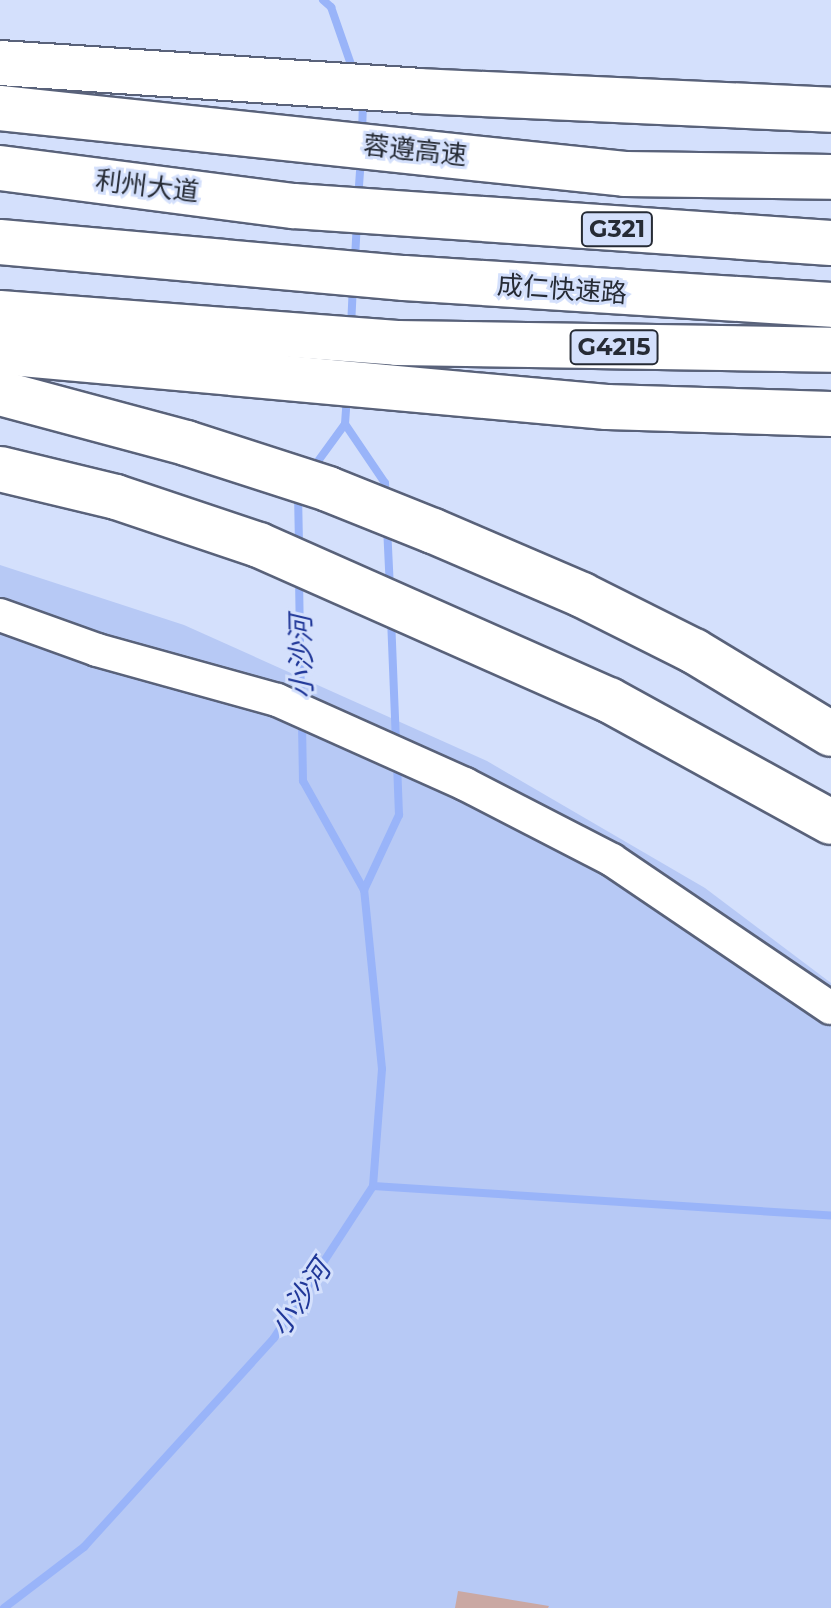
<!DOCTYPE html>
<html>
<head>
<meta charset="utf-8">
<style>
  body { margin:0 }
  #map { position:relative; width:831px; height:1608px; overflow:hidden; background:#d4e0fc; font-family:Montserrat,"Noto Sans SC",sans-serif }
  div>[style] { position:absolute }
  .green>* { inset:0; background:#b7c9f5 }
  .stream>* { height:8px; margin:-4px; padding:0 4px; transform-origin:4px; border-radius:4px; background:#99b4f9 }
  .building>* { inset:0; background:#caa8a3 }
  .roads { filter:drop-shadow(2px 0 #59627a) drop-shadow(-2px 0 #59627a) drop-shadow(0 2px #59627a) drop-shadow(0 -2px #59627a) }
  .street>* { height:32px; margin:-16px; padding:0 16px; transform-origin:16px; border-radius:16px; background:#fff }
  .highway>* { height:44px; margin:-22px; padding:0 22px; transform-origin:22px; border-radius:22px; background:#fff }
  span { translate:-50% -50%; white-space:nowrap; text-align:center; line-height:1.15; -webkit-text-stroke:6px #d4e0fc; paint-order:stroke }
  .shield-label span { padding:2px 6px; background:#d4e0fc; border:2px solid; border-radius:6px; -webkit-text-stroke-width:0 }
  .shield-label { font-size:24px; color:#262b35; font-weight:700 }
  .street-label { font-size:26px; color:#262b35 }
  .water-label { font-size:28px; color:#203798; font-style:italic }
</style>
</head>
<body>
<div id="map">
  <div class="green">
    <div style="clip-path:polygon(0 565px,184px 625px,487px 761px,705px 888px,831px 983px,831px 1608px,0 1608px)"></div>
  </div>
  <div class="stream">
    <div style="left:323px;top:0;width:11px;rotate:41deg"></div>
    <div style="left:331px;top:7px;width:70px;rotate:70.8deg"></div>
    <div style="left:362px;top:132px;width:31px;rotate:-88deg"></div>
    <div style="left:358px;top:200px;width:43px;rotate:-86deg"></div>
    <div style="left:355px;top:259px;width:34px;rotate:-87deg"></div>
    <div style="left:351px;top:327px;width:42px;rotate:-87.3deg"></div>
    <div style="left:345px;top:424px;width:71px;rotate:55.9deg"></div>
    <div style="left:385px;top:483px;width:14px;rotate:86deg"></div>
    <div style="left:313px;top:468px;width:54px;rotate:-54deg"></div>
    <div style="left:345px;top:424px;width:27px;rotate:-86deg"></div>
    <div style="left:298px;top:493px;width:54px;rotate:88.9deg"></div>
    <div style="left:387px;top:526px;width:63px;rotate:87.3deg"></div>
    <div style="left:299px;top:577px;width:126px;rotate:89.1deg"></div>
    <div style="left:391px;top:618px;width:126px;rotate:87.7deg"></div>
    <div style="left:364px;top:890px;width:83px;rotate:-65deg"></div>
    <div style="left:399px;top:815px;width:53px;rotate:-92.2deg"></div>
    <div style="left:373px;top:1186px;width:459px;rotate:3.7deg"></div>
    <div style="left:4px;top:1608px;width:101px;rotate:-37.3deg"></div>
    <div style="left:84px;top:1547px;width:282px;rotate:-47.7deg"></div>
    <div style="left:274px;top:1338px;width:181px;rotate:-56.9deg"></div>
    <div style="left:373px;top:1186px;width:117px;rotate:-85.6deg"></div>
    <div style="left:382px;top:1069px;width:180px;rotate:-95.7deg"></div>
    <div style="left:364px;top:890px;width:125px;rotate:-119.2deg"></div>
    <div style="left:303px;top:781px;width:60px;rotate:-91deg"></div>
  </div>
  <div class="building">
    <div style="clip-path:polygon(458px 1591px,549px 1606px,548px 1608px,455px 1608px)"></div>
  </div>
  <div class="roads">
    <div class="street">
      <div style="left:0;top:615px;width:103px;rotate:19.8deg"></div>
      <div style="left:97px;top:650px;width:187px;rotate:15.5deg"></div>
      <div style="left:277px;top:700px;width:206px;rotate:24.1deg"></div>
      <div style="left:465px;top:784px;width:165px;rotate:27.3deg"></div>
      <div style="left:612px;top:860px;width:264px;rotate:34.1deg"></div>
    </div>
    <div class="highway">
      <div style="left:0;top:63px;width:419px;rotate:3.8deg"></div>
      <div style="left:418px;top:91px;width:413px;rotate:2.6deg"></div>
      <div style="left:0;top:108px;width:628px;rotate:6.03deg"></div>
      <div style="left:625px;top:174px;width:206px;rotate:0.8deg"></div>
      <div style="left:0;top:168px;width:296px;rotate:7.4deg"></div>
      <div style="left:294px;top:206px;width:538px;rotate:3.94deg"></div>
      <div style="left:0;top:242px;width:406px;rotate:5.1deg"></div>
      <div style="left:404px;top:278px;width:428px;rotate:3.6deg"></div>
      <div style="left:0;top:313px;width:398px;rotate:4.3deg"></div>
      <div style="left:397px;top:343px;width:434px;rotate:0.9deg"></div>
      <div style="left:0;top:352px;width:609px;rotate:5.18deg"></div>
      <div style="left:607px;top:407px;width:224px;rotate:1.8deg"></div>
      <div style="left:0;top:393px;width:193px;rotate:15deg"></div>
      <div style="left:186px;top:443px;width:149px;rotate:17.9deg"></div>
      <div style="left:328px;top:489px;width:113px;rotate:21.8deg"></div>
      <div style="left:433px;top:531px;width:162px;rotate:23.2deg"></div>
      <div style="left:582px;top:595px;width:125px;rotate:26.6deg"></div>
      <div style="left:694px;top:651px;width:160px;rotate:31.2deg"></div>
      <div style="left:0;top:469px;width:119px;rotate:13.6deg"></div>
      <div style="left:116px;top:497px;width:151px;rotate:18.6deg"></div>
      <div style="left:259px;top:545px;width:383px;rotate:23.9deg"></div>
      <div style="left:609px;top:700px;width:253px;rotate:28.8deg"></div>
    </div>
  </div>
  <div class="shield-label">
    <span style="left:617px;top:229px">G321</span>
    <span style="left:614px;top:347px">G4215</span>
  </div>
  <div class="street-label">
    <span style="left:415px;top:151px;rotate:6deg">蓉遵高速</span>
    <span style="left:147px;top:187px;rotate:7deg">利州大道</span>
    <span style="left:562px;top:290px;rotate:4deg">成仁快速路</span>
  </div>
  <div class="water-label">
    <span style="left:301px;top:657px;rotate:-91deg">小沙河</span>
    <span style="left:300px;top:1298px;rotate:-56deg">小沙河</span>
  </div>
</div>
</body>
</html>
